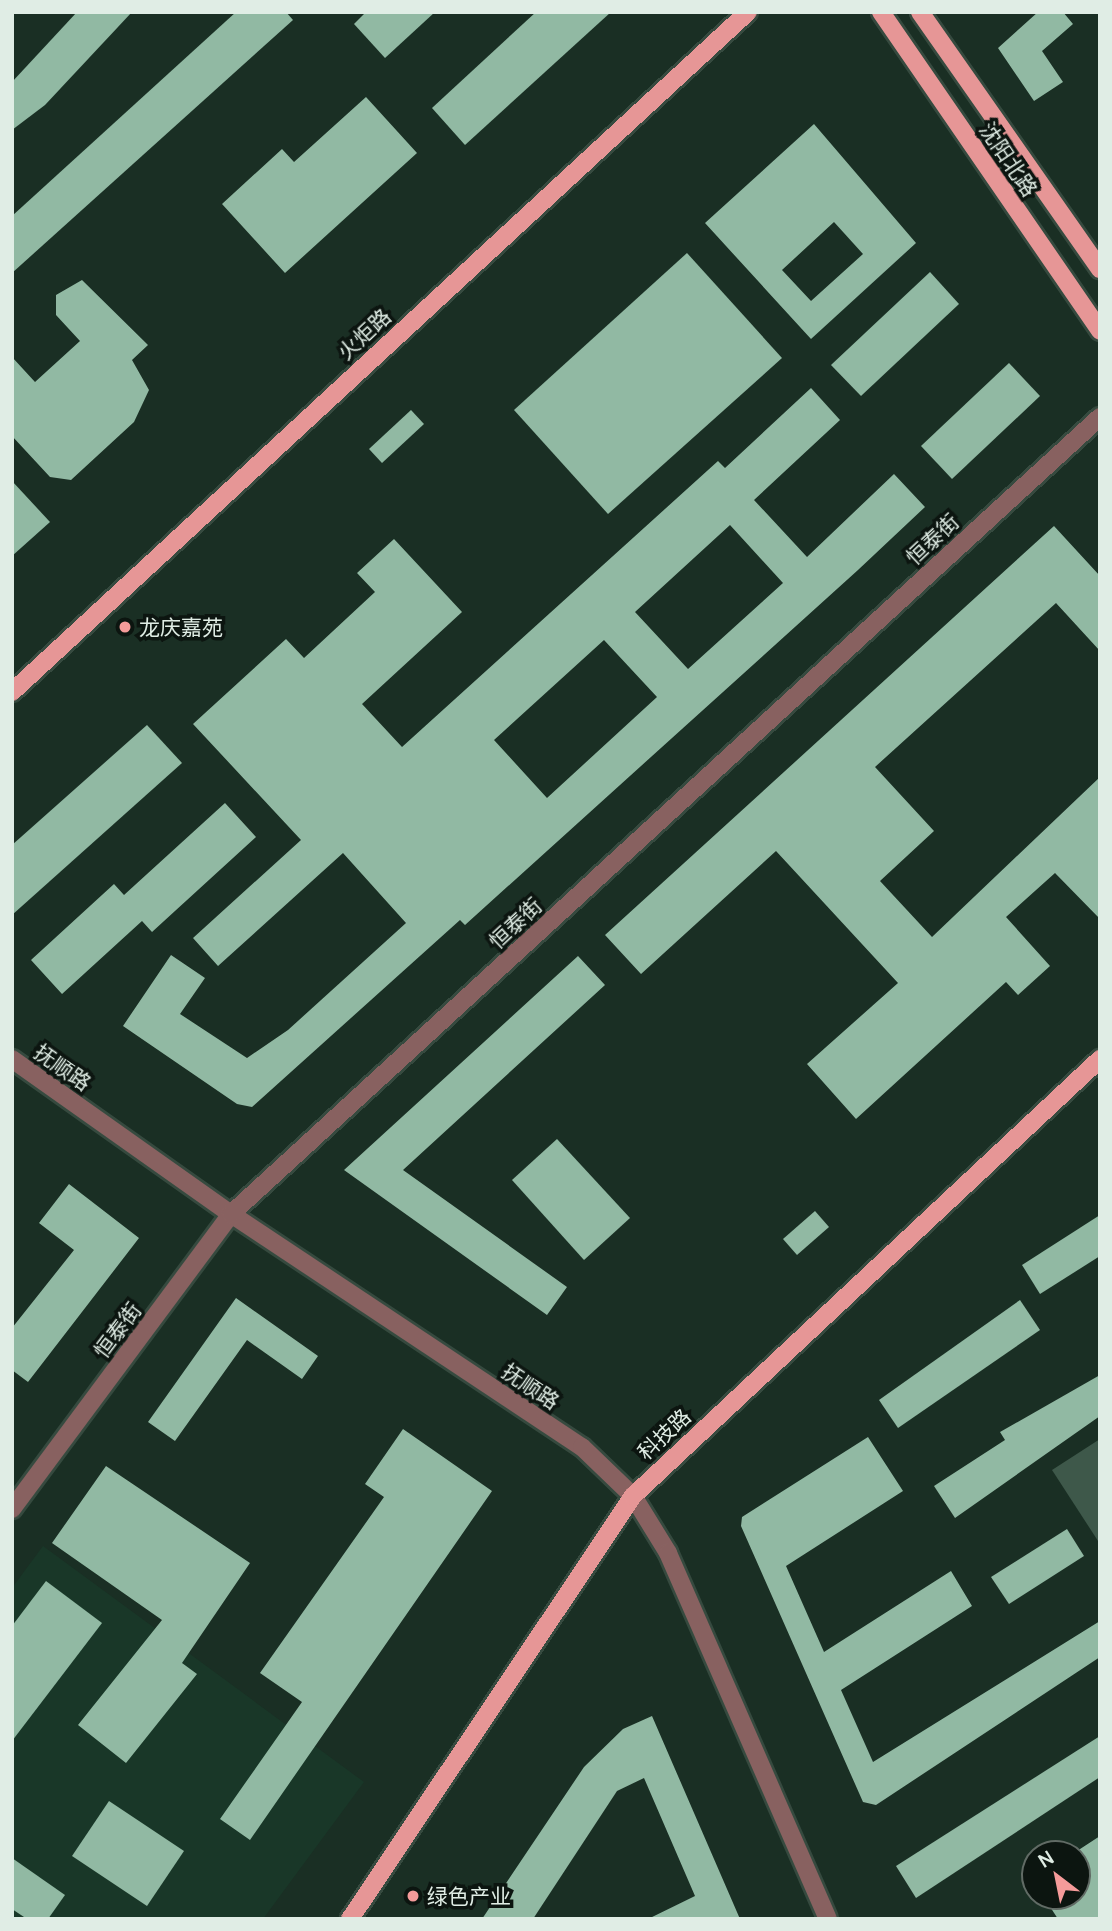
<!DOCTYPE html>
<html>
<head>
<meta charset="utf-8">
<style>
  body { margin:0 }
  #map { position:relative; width:1112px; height:1931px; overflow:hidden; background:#1a2f24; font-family:Manrope,"Noto Sans SC",sans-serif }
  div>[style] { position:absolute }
  .built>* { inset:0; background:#193728 }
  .green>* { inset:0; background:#3e584a }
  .building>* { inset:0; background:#91b9a3 }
  .roads { filter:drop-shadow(2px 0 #364a3f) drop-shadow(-2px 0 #364a3f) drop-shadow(0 2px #364a3f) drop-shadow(0 -2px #364a3f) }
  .minor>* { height:18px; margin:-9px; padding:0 9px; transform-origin:9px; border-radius:9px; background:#886160 }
  .major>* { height:18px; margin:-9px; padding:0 9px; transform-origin:9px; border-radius:9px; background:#e69696 }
  .dots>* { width:19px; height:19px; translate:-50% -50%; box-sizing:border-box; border:4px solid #0c1510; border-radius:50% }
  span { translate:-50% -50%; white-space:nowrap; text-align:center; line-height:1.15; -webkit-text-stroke:7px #0c1510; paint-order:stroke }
  .street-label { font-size:21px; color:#e0ede5 }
  .poi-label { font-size:21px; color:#e0ede5 }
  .left { translate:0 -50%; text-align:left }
  .frame { position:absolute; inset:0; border:14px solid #e0ede5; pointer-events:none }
  .north { position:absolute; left:1021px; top:1840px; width:70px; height:70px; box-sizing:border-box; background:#0c1510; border:2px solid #616b65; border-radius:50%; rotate:328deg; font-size:19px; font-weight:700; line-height:28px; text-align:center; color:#e0ede5 }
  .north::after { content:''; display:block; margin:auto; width:24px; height:32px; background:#f59b9a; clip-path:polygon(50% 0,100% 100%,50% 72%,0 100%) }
</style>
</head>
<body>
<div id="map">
  <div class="built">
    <div style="clip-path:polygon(43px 1546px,364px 1782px,263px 1919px,12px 1917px,12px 1588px)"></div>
  </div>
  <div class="green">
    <div style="clip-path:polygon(1100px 1439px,1100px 1544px,1052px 1470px)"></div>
  </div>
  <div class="building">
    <div style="clip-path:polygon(77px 12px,132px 12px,45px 105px,12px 130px,12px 82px)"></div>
    <div style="clip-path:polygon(236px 12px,286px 12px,293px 20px,12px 273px,12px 216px)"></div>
    <div style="clip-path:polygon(366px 12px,435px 12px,385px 58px,354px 24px)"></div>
    <div style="clip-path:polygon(536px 12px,611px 12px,465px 145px,432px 108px)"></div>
    <div style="clip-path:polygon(1038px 12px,1063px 12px,1073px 24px,1042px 51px,1063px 82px,1034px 101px,998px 48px)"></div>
    <div style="clip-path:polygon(366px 97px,417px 153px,285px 273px,222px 204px,282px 149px,294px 162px)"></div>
    <div style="clip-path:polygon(evenodd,814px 124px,916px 243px,811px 339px,705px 223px,814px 124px,834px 222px,863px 254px,811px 301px,782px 270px,834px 222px)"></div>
    <div style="clip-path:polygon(687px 253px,782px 358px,608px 514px,514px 410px)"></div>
    <div style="clip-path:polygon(930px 272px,959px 304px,861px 396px,831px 365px)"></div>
    <div style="clip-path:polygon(82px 280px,148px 345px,132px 360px,149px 390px,134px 422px,71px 480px,50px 477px,12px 436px,12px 357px,35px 382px,80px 341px,56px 315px,56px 295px)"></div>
    <div style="clip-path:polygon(1009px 363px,1040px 396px,952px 479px,921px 446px)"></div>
    <div style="clip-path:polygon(evenodd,811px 388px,840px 420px,754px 500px,807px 557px,894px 474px,925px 507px,858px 570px,465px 925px,460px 920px,252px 1107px,237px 1104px,123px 1026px,171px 955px,205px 978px,180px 1014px,247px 1058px,288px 1030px,406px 923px,343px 853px,218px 966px,193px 938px,301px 840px,193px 724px,286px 639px,304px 658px,375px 592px,357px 573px,394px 539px,462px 612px,362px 704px,402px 747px,718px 461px,725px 468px,811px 388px,730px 525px,783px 583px,688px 669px,635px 612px,730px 525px,811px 388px,604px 640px,657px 697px,547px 798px,494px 740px,604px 640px)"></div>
    <div style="clip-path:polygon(411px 410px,424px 424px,382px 463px,369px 449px)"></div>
    <div style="clip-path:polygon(12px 481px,50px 522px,12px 556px)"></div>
    <div style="clip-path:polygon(1054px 526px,1100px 576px,1100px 651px,1056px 603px,875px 767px,934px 831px,880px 881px,932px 937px,1100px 777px,1100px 919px,1055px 873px,1006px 917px,1050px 966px,1018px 995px,1006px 982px,856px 1119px,807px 1064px,898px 983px,776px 851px,641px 974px,605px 935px)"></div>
    <div style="clip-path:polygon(147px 725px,182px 763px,12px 915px,12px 845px)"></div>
    <div style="clip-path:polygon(225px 803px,256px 837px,152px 932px,142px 921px,62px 994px,31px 960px,114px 884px,124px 895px)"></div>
    <div style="clip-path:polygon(578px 956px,605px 985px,403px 1170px,567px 1287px,547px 1315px,344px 1170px)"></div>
    <div style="clip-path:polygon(557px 1139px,630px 1218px,584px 1260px,512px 1180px)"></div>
    <div style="clip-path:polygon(69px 1184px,139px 1238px,28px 1382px,12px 1370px,12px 1328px,74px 1250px,39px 1223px)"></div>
    <div style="clip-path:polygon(815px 1211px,829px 1227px,797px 1255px,783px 1239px)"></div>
    <div style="clip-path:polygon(1100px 1215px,1100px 1256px,1040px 1294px,1022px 1265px)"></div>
    <div style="clip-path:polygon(236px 1298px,318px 1356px,302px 1379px,247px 1340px,175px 1441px,148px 1422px)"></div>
    <div style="clip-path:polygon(1020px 1300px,1040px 1330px,898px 1428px,879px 1400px)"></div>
    <div style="clip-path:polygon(1100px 1375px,1100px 1416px,955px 1518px,934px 1486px,1005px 1440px,1000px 1432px)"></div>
    <div style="clip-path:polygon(403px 1429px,492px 1491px,250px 1840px,220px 1819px,302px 1702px,260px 1673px,384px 1497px,365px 1484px)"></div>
    <div style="clip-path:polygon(868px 1437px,903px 1491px,786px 1566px,824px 1652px,951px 1571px,972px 1606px,841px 1690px,873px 1762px,1100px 1621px,1100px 1657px,876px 1805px,863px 1802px,741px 1526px,742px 1517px)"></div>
    <div style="clip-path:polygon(106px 1466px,250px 1563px,182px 1663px,197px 1674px,126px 1763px,78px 1725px,162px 1620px,52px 1543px)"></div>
    <div style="clip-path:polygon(1067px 1529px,1084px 1556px,1009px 1604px,991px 1577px)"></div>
    <div style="clip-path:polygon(46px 1581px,102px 1623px,12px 1741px,12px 1626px)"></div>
    <div style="clip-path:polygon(652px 1716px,740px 1919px,648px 1919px,695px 1896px,644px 1778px,617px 1791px,533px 1919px,482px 1919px,584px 1767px,623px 1729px)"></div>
    <div style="clip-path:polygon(1100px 1736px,1100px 1777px,916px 1898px,896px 1866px)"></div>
    <div style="clip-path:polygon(109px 1801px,184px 1851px,147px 1906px,72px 1856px)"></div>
    <div style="clip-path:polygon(1100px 1836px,1100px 1919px,1058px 1919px,1043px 1896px,1077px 1896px,1077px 1851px)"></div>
    <div style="clip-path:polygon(12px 1858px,65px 1895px,48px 1919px,27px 1919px,12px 1909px)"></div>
  </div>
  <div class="roads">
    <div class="minor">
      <div style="left:12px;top:1059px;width:268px;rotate:35.3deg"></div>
      <div style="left:231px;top:1214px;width:421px;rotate:33.6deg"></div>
      <div style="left:582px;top:1447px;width:71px;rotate:43.9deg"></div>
      <div style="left:633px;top:1496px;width:67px;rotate:58.4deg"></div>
      <div style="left:668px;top:1553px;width:399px;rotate:66.4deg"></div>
      <div style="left:12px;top:1509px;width:367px;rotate:-53.4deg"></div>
      <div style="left:231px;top:1214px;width:1179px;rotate:-42.53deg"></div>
    </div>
    <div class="major">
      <div style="left:881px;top:12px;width:387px;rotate:55.5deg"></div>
      <div style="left:920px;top:12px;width:314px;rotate:55deg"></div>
      <div style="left:12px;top:692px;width:1002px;rotate:-42.74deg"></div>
      <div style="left:350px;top:1919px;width:509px;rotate:-56.22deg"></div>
      <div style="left:633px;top:1496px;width:640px;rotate:-43.1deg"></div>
    </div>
  </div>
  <div class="dots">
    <div style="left:125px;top:627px;background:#f59b9a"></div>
    <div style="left:413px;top:1896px;background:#f59b9a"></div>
  </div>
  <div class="street-label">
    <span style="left:1009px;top:159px;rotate:56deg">沈阳北路</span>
    <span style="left:364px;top:334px;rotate:-43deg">火炬路</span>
    <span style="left:932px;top:539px;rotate:-43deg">恒泰街</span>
    <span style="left:515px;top:923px;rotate:-43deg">恒泰街</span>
    <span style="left:63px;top:1067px;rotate:35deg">抚顺路</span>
    <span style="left:117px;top:1330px;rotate:-53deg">恒泰街</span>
    <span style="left:531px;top:1386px;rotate:34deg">抚顺路</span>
    <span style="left:664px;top:1434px;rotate:-43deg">科技路</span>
  </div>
  <div class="poi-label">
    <span class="left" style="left:139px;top:627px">龙庆嘉苑</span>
    <span class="left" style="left:427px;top:1896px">绿色产业</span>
  </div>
  <div class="frame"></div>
  <div class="north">N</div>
</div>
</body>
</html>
